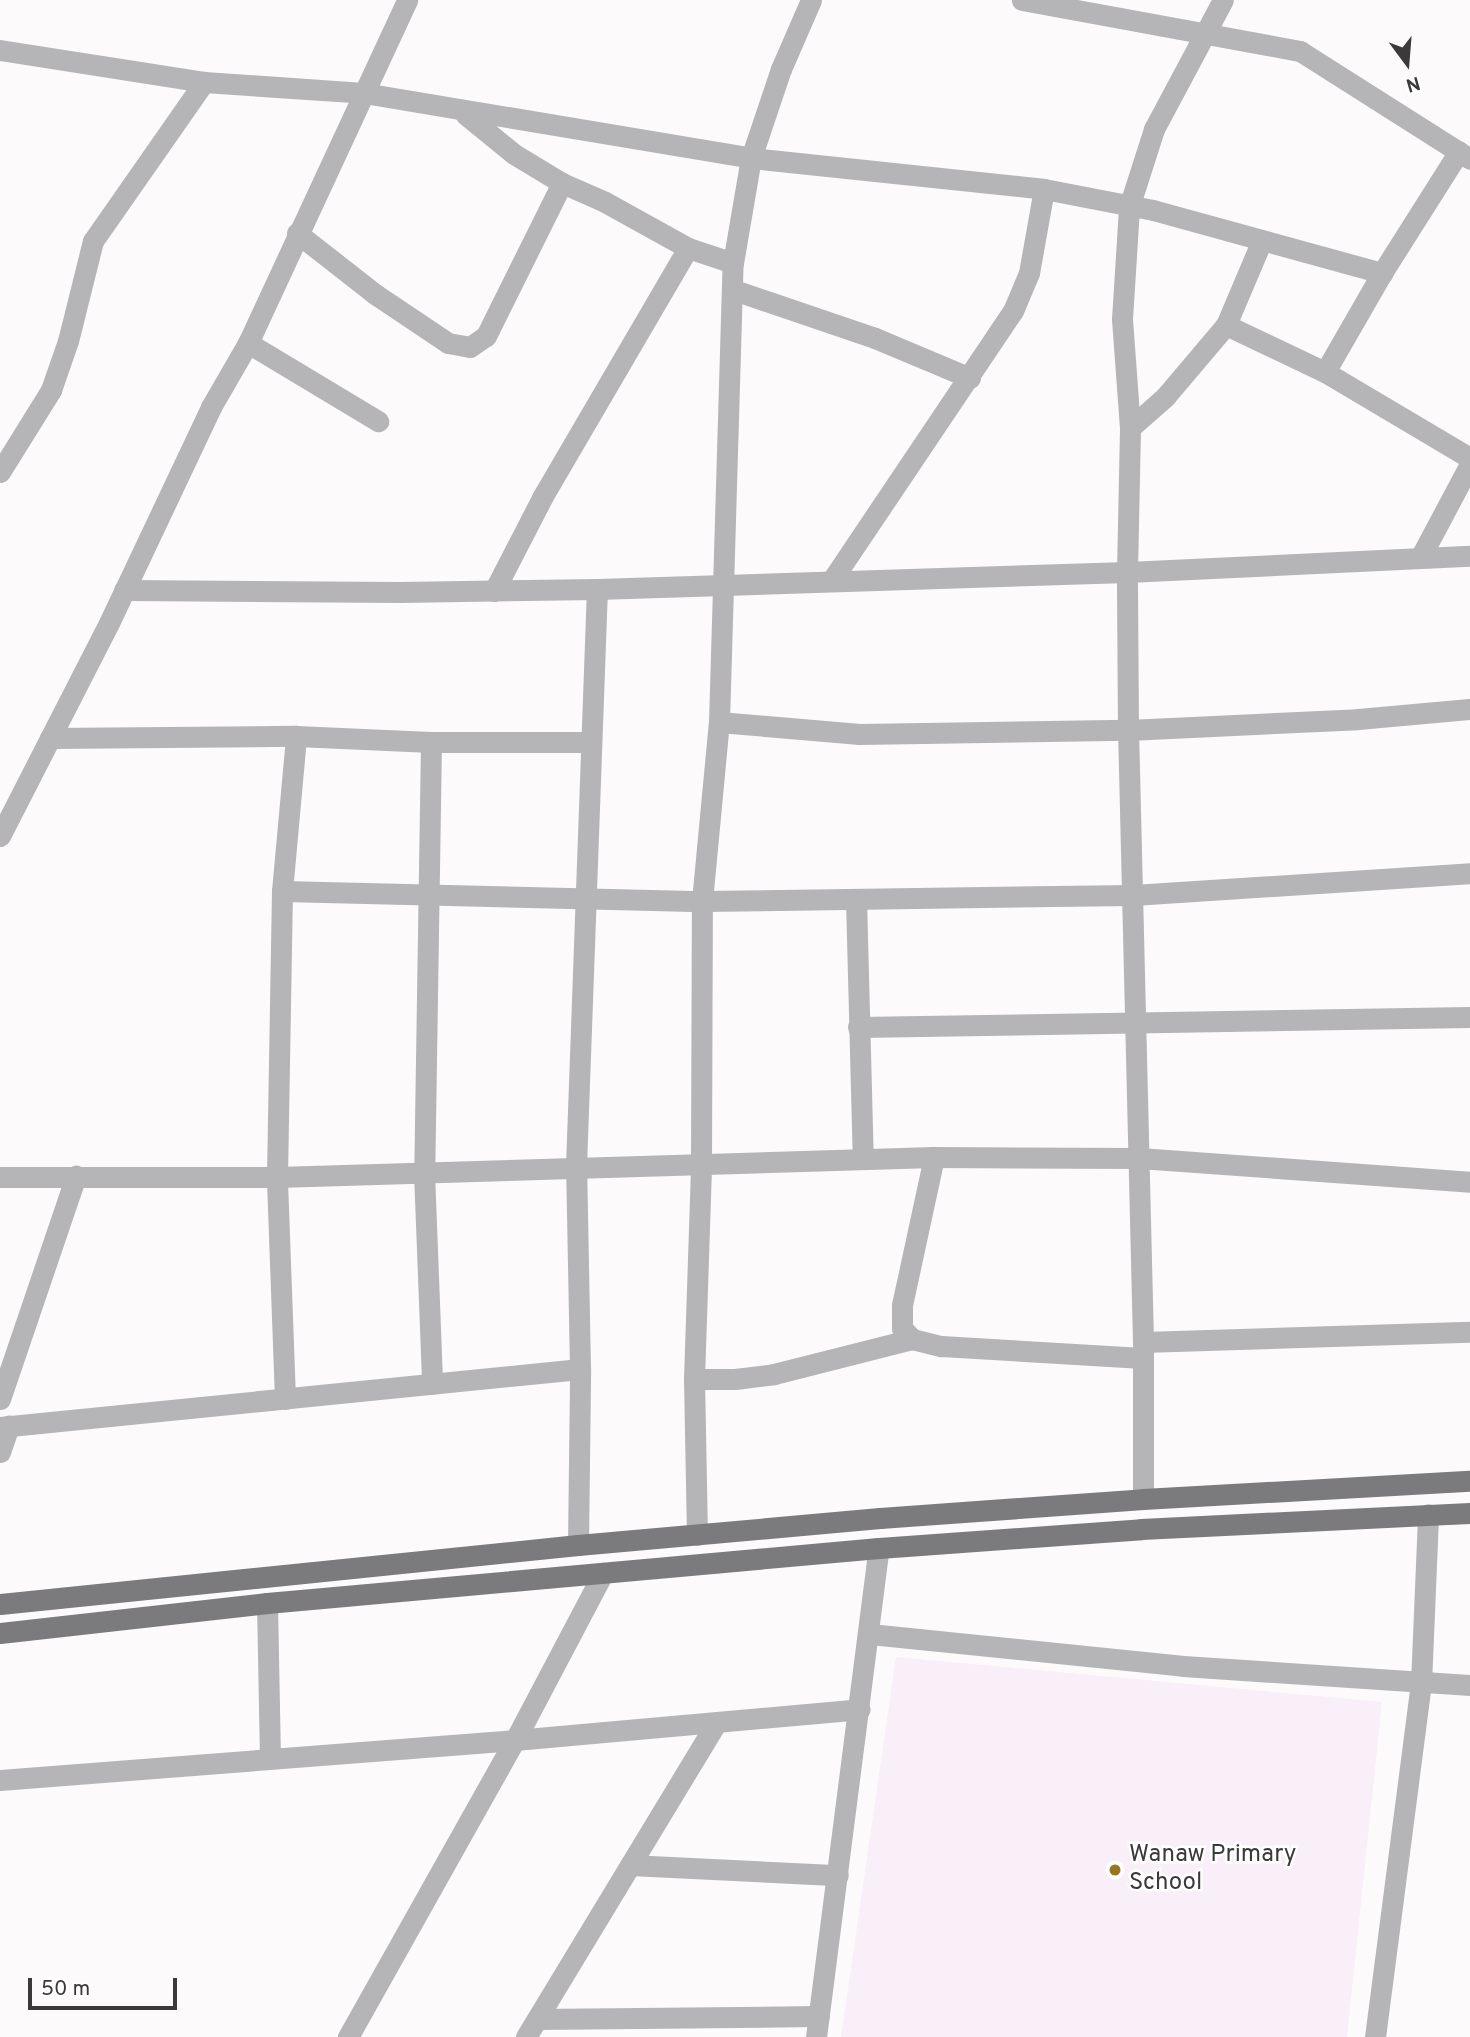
<!DOCTYPE html>
<html>
<head>
<meta charset="utf-8">
<style>
  body { margin:0 }
  #map { position:relative; width:1470px; height:2037px; overflow:hidden; background:#fdfafc; font-family:Overpass,sans-serif }
  div>[style] { position:absolute }
  .built>* { inset:0; background:#f8eff8 }
  .minor>* { height:21px; margin:-10.5px; padding:0 10.5px; transform-origin:10.5px; border-radius:10.5px; background:#b5b4b6 }
  .major>* { height:21px; margin:-10.5px; padding:0 10.5px; transform-origin:10.5px; border-radius:10.5px; background:#7b7a7c }
  .dots>* { width:19px; height:19px; translate:-50% -50%; box-sizing:border-box; border:4px solid #fff; border-radius:50% }
  span { translate:-50% -50%; white-space:nowrap; text-align:center; line-height:1.15; -webkit-text-stroke:5px #fff; paint-order:stroke }
  .poi-label { font-size:24px; color:#3b3a3b }
  .left { translate:0 -50%; text-align:left }
  .north { position:absolute; left:1372px; top:28px; width:70px; height:70px; -webkit-text-stroke:5px #fff; paint-order:stroke; rotate:164deg; font-size:19px; font-weight:700; line-height:28px; text-align:center; color:#3b3a3b }
  .north::after { content:''; display:block; margin:auto; width:24px; height:32px; background:#3b3a3b; clip-path:polygon(50% 0,100% 100%,50% 72%,0 100%) }
  .scale { position:absolute; left:28px; top:1978px; width:149px; height:32px; box-sizing:border-box; border:4px solid #3b3a3b; border-top:0; padding-left:9px; font-size:21px; line-height:24px; white-space:nowrap; color:#3b3a3b; -webkit-text-stroke:5px #fff; paint-order:stroke }
</style>
</head>
<body>
<div id="map">
  <div class="built">
    <div style="clip-path:polygon(896px 1657px,1382px 1702px,1347px 2037px,841px 2037px)"></div>
  </div>
  <div class="minor">
    <div style="left:1022px;top:0;width:283px;rotate:10.4deg"></div>
    <div style="left:1300px;top:51px;width:201px;rotate:32.4deg"></div>
    <div style="left:0;top:50px;width:206px;rotate:8.9deg"></div>
    <div style="left:204px;top:82px;width:160px;rotate:3.9deg"></div>
    <div style="left:364px;top:93px;width:392px;rotate:9.5deg"></div>
    <div style="left:751px;top:158px;width:295px;rotate:6deg"></div>
    <div style="left:1044px;top:189px;width:111px;rotate:10.9deg"></div>
    <div style="left:1153px;top:210px;width:238px;rotate:15.4deg"></div>
    <div style="left:465px;top:114px;width:63px;rotate:39.2deg"></div>
    <div style="left:514px;top:154px;width:56px;rotate:31.1deg"></div>
    <div style="left:562px;top:183px;width:47px;rotate:23.8deg"></div>
    <div style="left:605px;top:202px;width:95px;rotate:29deg"></div>
    <div style="left:688px;top:248px;width:47px;rotate:18.4deg"></div>
    <div style="left:297px;top:233px;width:99px;rotate:38deg"></div>
    <div style="left:375px;top:294px;width:88px;rotate:33.9deg"></div>
    <div style="left:448px;top:343px;width:22px;rotate:10deg"></div>
    <div style="left:470px;top:347px;width:19px;rotate:-35deg"></div>
    <div style="left:486px;top:336px;width:171px;rotate:-63.6deg"></div>
    <div style="left:734px;top:290px;width:149px;rotate:18.8deg"></div>
    <div style="left:875px;top:338px;width:103px;rotate:22.8deg"></div>
    <div style="left:1226px;top:325px;width:110px;rotate:25.4deg"></div>
    <div style="left:1325px;top:372px;width:169px;rotate:30.7deg"></div>
    <div style="left:248px;top:343px;width:152px;rotate:31deg"></div>
    <div style="left:1325px;top:372px;width:114px;rotate:-60.1deg"></div>
    <div style="left:1382px;top:273px;width:144px;rotate:-57.7deg"></div>
    <div style="left:1130px;top:428px;width:47px;rotate:-41.5deg"></div>
    <div style="left:1165px;top:397px;width:94px;rotate:-49.7deg"></div>
    <div style="left:1226px;top:325px;width:92px;rotate:-67deg"></div>
    <div style="left:0;top:472px;width:97px;rotate:-58.1deg"></div>
    <div style="left:51px;top:390px;width:52px;rotate:-70.9deg"></div>
    <div style="left:68px;top:341px;width:103px;rotate:-76deg"></div>
    <div style="left:93px;top:241px;width:194px;rotate:-55.1deg"></div>
    <div style="left:1420px;top:558px;width:106px;rotate:-62deg"></div>
    <div style="left:832px;top:580px;width:324px;rotate:-56.1deg"></div>
    <div style="left:1013px;top:311px;width:41px;rotate:-67.2deg"></div>
    <div style="left:1029px;top:273px;width:85px;rotate:-79.9deg"></div>
    <div style="left:124px;top:590px;width:276px;rotate:0.4deg"></div>
    <div style="left:400px;top:592px;width:197px;rotate:-0.9deg"></div>
    <div style="left:597px;top:589px;width:530px;rotate:-1.84deg"></div>
    <div style="left:1127px;top:572px;width:343px;rotate:-2.7deg"></div>
    <div style="left:494px;top:591px;width:107px;rotate:-62.7deg"></div>
    <div style="left:543px;top:496px;width:287px;rotate:-59.7deg"></div>
    <div style="left:719px;top:722px;width:141px;rotate:4.9deg"></div>
    <div style="left:859px;top:734px;width:269px;rotate:-0.9deg"></div>
    <div style="left:1128px;top:730px;width:230px;rotate:-2.7deg"></div>
    <div style="left:1358px;top:719px;width:112px;rotate:-5.1deg"></div>
    <div style="left:50px;top:738px;width:246px;rotate:-0.5deg"></div>
    <div style="left:296px;top:736px;width:135px;rotate:2.5deg"></div>
    <div style="left:431px;top:742px;width:160px"></div>
    <div style="left:431px;top:742px;width:430px;rotate:90.9deg"></div>
    <div style="left:424px;top:1172px;width:212px;rotate:87.8deg"></div>
    <div style="left:0;top:836px;width:239px;rotate:-62.9deg"></div>
    <div style="left:109px;top:623px;width:239px;rotate:-64.7deg"></div>
    <div style="left:211px;top:407px;width:74px;rotate:-60deg"></div>
    <div style="left:248px;top:343px;width:378px;rotate:-65.1deg"></div>
    <div style="left:282px;top:891px;width:420px;rotate:1.4deg"></div>
    <div style="left:702px;top:901px;width:431px;rotate:-0.8deg"></div>
    <div style="left:1133px;top:895px;width:338px;rotate:-3.7deg"></div>
    <div style="left:856px;top:899px;width:260px;rotate:88.5deg"></div>
    <div style="left:858px;top:1027px;width:612px;rotate:-0.94deg"></div>
    <div style="left:934px;top:1157px;width:151px;rotate:102.2deg"></div>
    <div style="left:902px;top:1305px;width:23px;rotate:90deg"></div>
    <div style="left:902px;top:1328px;width:15px;rotate:48deg"></div>
    <div style="left:912px;top:1339px;width:30px;rotate:14deg"></div>
    <div style="left:941px;top:1346px;width:202px;rotate:3.4deg"></div>
    <div style="left:0;top:1177px;width:277px"></div>
    <div style="left:277px;top:1177px;width:657px;rotate:-1.74deg"></div>
    <div style="left:934px;top:1157px;width:205px;rotate:0.3deg"></div>
    <div style="left:1139px;top:1158px;width:332px;rotate:4.1deg"></div>
    <div style="left:1143px;top:1342px;width:327px;rotate:-1.8deg"></div>
    <div style="left:694px;top:1379px;width:41px"></div>
    <div style="left:735px;top:1379px;width:39px;rotate:-7deg"></div>
    <div style="left:774px;top:1374px;width:142px;rotate:-14.2deg"></div>
    <div style="left:0;top:1399px;width:236px;rotate:-71.2deg"></div>
    <div style="left:285px;top:1399px;width:222px;rotate:-92.1deg"></div>
    <div style="left:277px;top:1177px;width:286px;rotate:-89deg"></div>
    <div style="left:282px;top:891px;width:156px;rotate:-84.8deg"></div>
    <div style="left:0;top:1427px;width:583px;rotate:-5.71deg"></div>
    <div style="left:0;top:1452px;width:28px;rotate:-71deg"></div>
    <div style="left:1143px;top:1499px;width:157px;rotate:-90deg"></div>
    <div style="left:1143px;top:1342px;width:612px;rotate:-91.4deg"></div>
    <div style="left:1128px;top:730px;width:158px;rotate:-90.4deg"></div>
    <div style="left:1127px;top:572px;width:144px;rotate:-88.8deg"></div>
    <div style="left:1130px;top:428px;width:109px;rotate:-94.2deg"></div>
    <div style="left:1122px;top:319px;width:112px;rotate:-86.4deg"></div>
    <div style="left:1129px;top:207px;width:82px;rotate:-72.2deg"></div>
    <div style="left:1154px;top:129px;width:146px;rotate:-61.9deg"></div>
    <div style="left:697px;top:1535px;width:156px;rotate:-91.1deg"></div>
    <div style="left:694px;top:1379px;width:215px;rotate:-88.1deg"></div>
    <div style="left:701px;top:1164px;width:263px;rotate:-89.8deg"></div>
    <div style="left:702px;top:901px;width:180px;rotate:-84.6deg"></div>
    <div style="left:719px;top:722px;width:459px;rotate:-88.3deg"></div>
    <div style="left:733px;top:263px;width:107px;rotate:-80.3deg"></div>
    <div style="left:751px;top:158px;width:94px;rotate:-71.4deg"></div>
    <div style="left:781px;top:69px;width:75px;rotate:-66.5deg"></div>
    <div style="left:578px;top:1545px;width:176px;rotate:-89.3deg"></div>
    <div style="left:580px;top:1369px;width:203px;rotate:-91.1deg"></div>
    <div style="left:576px;top:1166px;width:577px;rotate:-87.92deg"></div>
    <div style="left:267px;top:1603px;width:156px;rotate:88.9deg"></div>
    <div style="left:870px;top:1634px;width:315px;rotate:5.8deg"></div>
    <div style="left:1183px;top:1666px;width:288px;rotate:3.8deg"></div>
    <div style="left:0;top:1780px;width:517px;rotate:-4.44deg"></div>
    <div style="left:515px;top:1740px;width:346px;rotate:-5.1deg"></div>
    <div style="left:630px;top:1865px;width:208px;rotate:2.8deg"></div>
    <div style="left:537px;top:2019px;width:282px;rotate:-0.6deg"></div>
    <div style="left:348px;top:2037px;width:341px;rotate:-60.7deg"></div>
    <div style="left:515px;top:1740px;width:189px;rotate:-62.2deg"></div>
    <div style="left:526px;top:2037px;width:368px;rotate:-58.8deg"></div>
    <div style="left:816px;top:2037px;width:493px;rotate:-82.7deg"></div>
    <div style="left:1375px;top:2037px;width:356px;rotate:-82.6deg"></div>
    <div style="left:1421px;top:1684px;width:170px;rotate:-87.6deg"></div>
  </div>
  <div class="major">
    <div style="left:0;top:1604px;width:581px;rotate:-5.83deg"></div>
    <div style="left:578px;top:1545px;width:303px;rotate:-5.1deg"></div>
    <div style="left:880px;top:1518px;width:264px;rotate:-4.1deg"></div>
    <div style="left:1143px;top:1499px;width:327px;rotate:-3.2deg"></div>
    <div style="left:0;top:1633px;width:269px;rotate:-6.4deg"></div>
    <div style="left:267px;top:1603px;width:614px;rotate:-5.14deg"></div>
    <div style="left:879px;top:1548px;width:263px;rotate:-4.1deg"></div>
    <div style="left:1141px;top:1529px;width:329px;rotate:-2.8deg"></div>
  </div>
  <div class="dots">
    <div style="left:1115px;top:1870px;background:#98761f"></div>
  </div>
  <div class="poi-label">
    <span class="left" style="left:1129px;top:1870px">Wanaw Primary<br>School</span>
  </div>
  <div class="north">N</div>
  <div class="scale">50 m</div>
</div>
</body>
</html>
